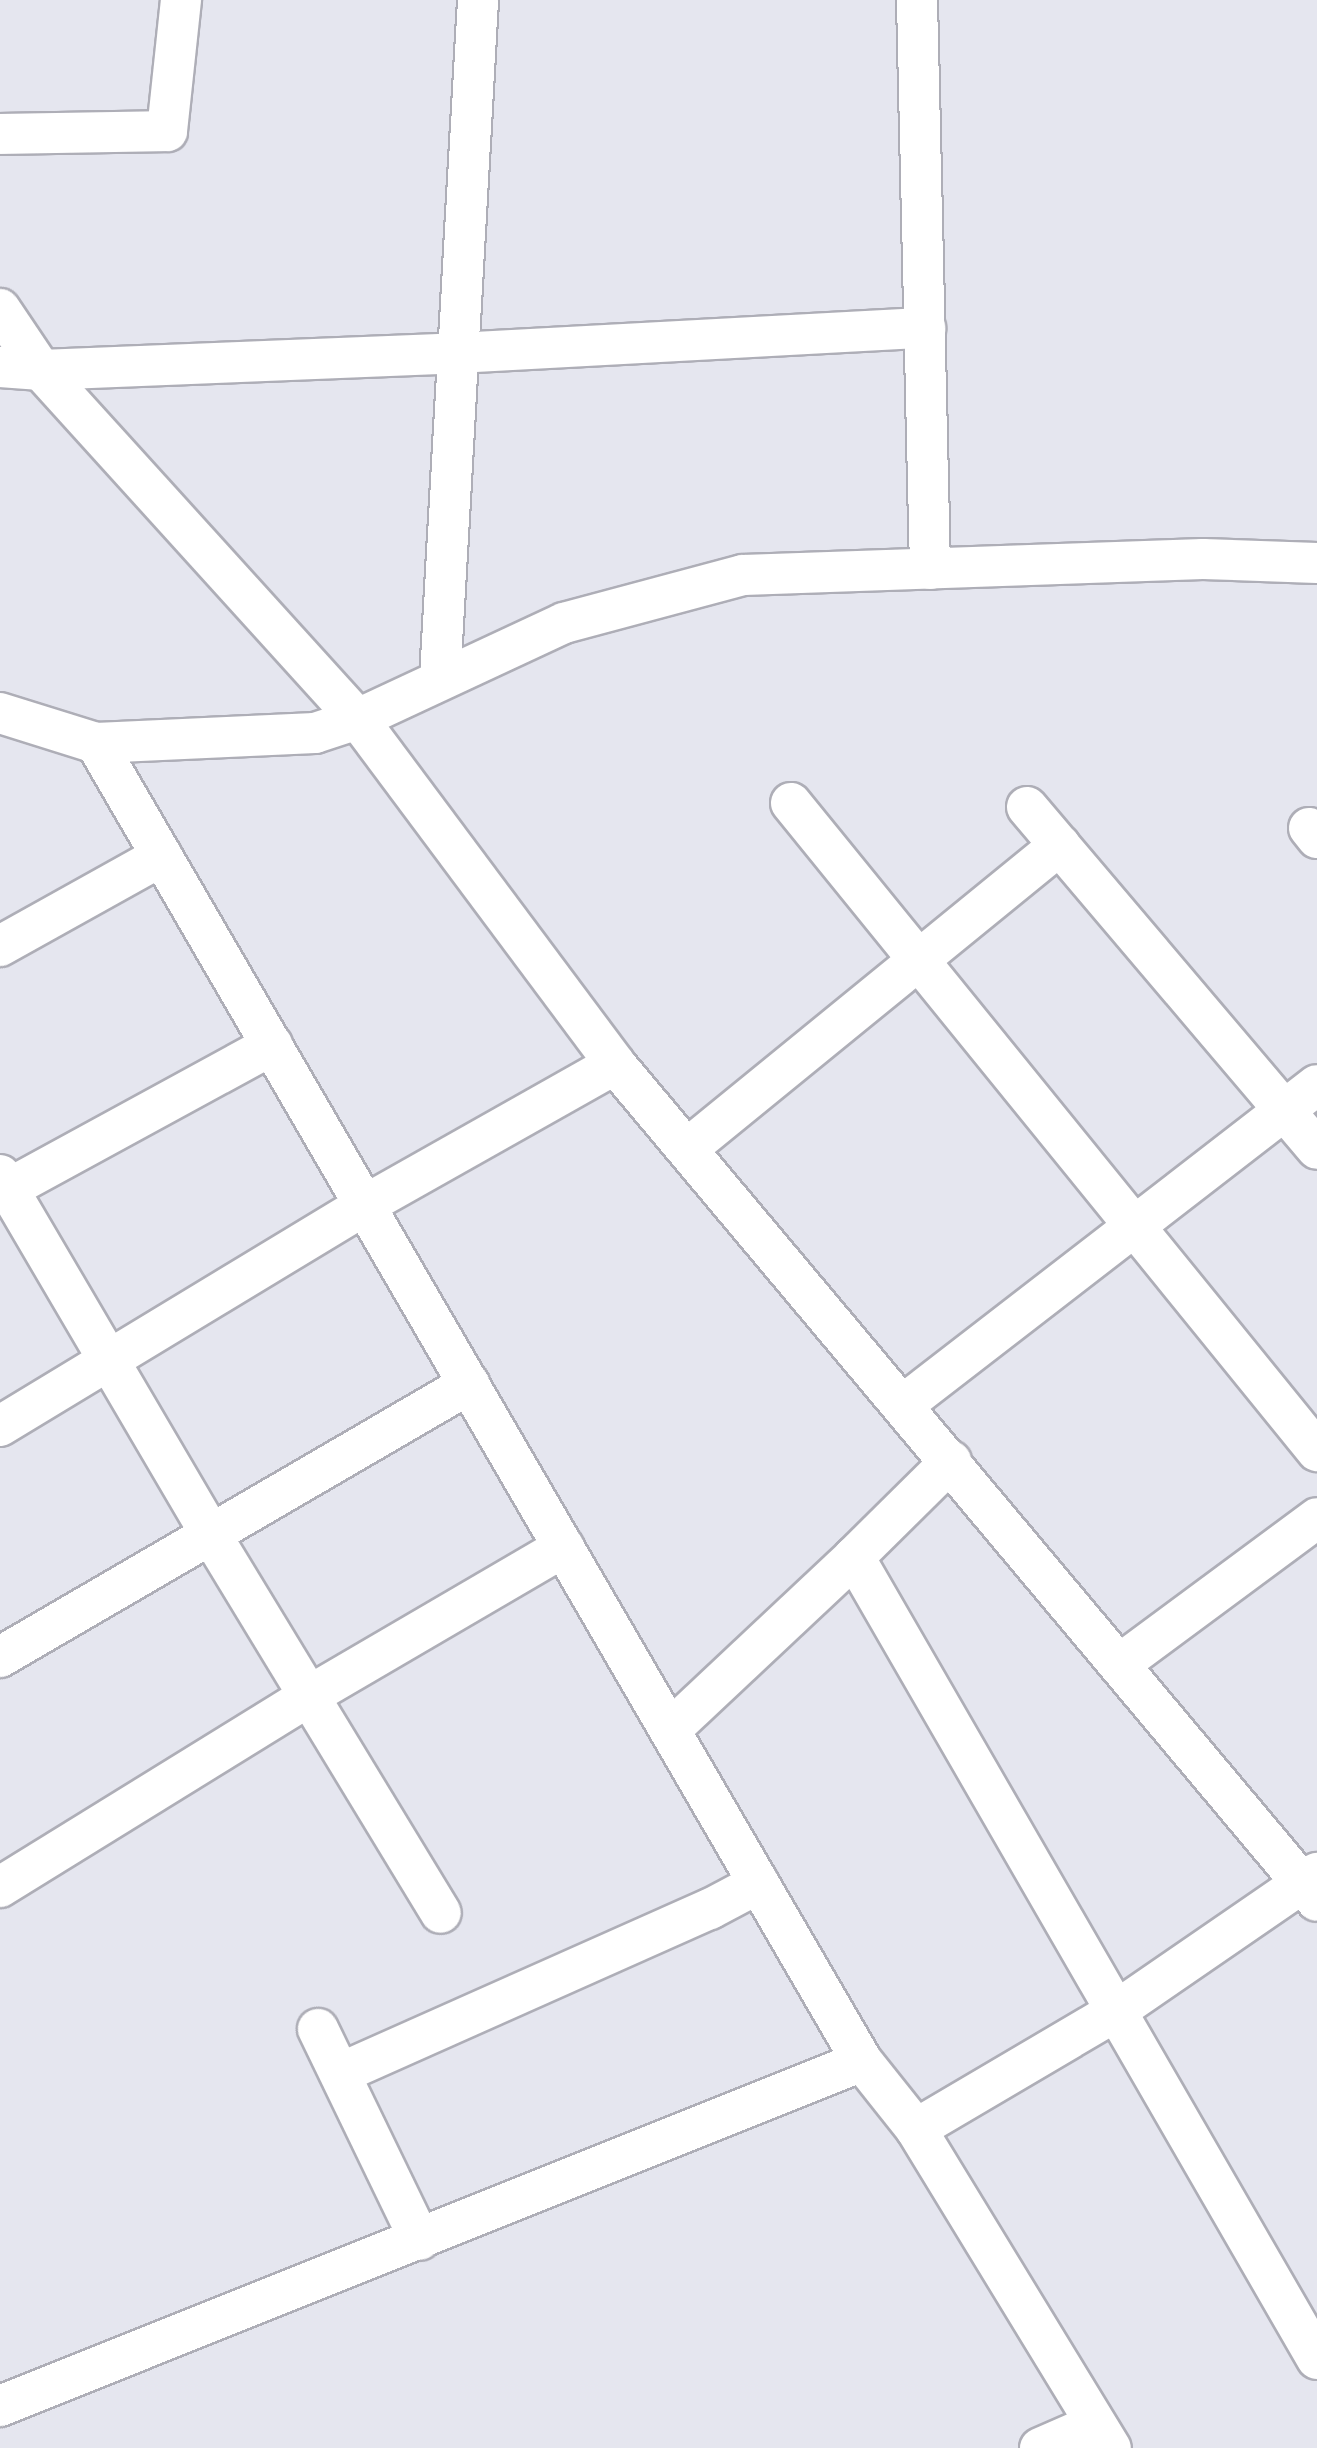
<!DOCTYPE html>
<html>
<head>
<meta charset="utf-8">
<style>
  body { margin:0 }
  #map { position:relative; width:1317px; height:2448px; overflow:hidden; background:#e5e6ef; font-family:"Noto Sans",sans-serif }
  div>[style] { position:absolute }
  .roads { filter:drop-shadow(2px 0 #aeaeb7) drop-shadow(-2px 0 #aeaeb7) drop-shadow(0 2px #aeaeb7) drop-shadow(0 -2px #aeaeb7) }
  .street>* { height:40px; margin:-20px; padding:0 20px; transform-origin:20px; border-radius:20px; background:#fff }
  span { translate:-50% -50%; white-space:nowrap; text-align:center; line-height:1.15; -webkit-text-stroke:7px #fff; paint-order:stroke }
</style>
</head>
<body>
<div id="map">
  <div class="roads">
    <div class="street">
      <div style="left:917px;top:0;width:569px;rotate:88.69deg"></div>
      <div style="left:0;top:134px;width:167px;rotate:-1deg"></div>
      <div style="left:167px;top:131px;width:132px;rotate:-83.9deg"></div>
      <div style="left:0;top:309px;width:73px;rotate:56.1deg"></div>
      <div style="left:41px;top:370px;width:471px;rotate:47.8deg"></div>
      <div style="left:358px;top:719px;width:430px;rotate:53.3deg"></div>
      <div style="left:615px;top:1064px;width:1092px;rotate:50.01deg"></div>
      <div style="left:0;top:367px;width:41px;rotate:4.2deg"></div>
      <div style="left:41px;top:370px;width:417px;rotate:-2.3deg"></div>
      <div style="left:458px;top:353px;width:468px;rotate:-3.1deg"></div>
      <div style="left:440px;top:678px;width:679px;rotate:-86.79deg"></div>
      <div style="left:0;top:713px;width:101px;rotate:17.4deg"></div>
      <div style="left:96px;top:743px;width:219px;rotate:-2.6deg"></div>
      <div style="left:315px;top:733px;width:45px;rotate:-18deg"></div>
      <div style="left:358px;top:719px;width:227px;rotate:-25deg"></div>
      <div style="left:564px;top:623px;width:185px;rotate:-15deg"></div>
      <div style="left:743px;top:575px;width:460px;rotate:-2deg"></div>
      <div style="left:1203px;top:559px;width:114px;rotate:2deg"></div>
      <div style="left:96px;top:743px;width:1524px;rotate:59.84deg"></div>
      <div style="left:862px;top:2061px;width:87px;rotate:51.5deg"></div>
      <div style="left:916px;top:2129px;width:374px;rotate:58.6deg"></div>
      <div style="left:791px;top:803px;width:835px;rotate:50.93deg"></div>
      <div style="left:1027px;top:807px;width:448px;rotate:49.7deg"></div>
      <div style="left:1309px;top:828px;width:13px;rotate:51deg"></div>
      <div style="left:0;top:946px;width:185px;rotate:-29.1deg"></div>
      <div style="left:687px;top:1149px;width:481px;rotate:-39.2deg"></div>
      <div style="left:0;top:1175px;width:417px;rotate:59.6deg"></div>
      <div style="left:211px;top:1535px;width:442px;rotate:58.7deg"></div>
      <div style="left:8px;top:1189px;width:301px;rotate:-28.6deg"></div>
      <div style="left:903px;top:1405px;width:523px;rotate:-37.7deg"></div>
      <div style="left:0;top:1426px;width:427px;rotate:-31.2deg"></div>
      <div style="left:365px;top:1205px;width:287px;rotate:-29.4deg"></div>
      <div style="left:951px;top:1461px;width:136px;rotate:135.3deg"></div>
      <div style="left:854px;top:1557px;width:926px;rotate:60deg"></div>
      <div style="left:0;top:1657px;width:543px;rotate:-30.2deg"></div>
      <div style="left:1120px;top:1664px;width:245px;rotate:-36.5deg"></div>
      <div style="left:670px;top:1730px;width:253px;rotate:-43.2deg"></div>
      <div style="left:0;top:1887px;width:363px;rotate:-31.7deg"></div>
      <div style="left:309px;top:1696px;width:295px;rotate:-30.3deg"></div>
      <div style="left:318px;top:2029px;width:234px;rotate:64.2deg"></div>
      <div style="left:341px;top:2073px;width:404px;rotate:-24deg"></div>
      <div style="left:710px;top:1909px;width:55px;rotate:-28deg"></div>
      <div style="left:916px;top:2129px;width:232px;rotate:-30.5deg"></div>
      <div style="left:1116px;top:2011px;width:244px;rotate:-34.5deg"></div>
      <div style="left:0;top:2406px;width:928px;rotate:-21.81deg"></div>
      <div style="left:1040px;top:2448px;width:60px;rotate:-23.6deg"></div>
    </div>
  </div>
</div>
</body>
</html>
